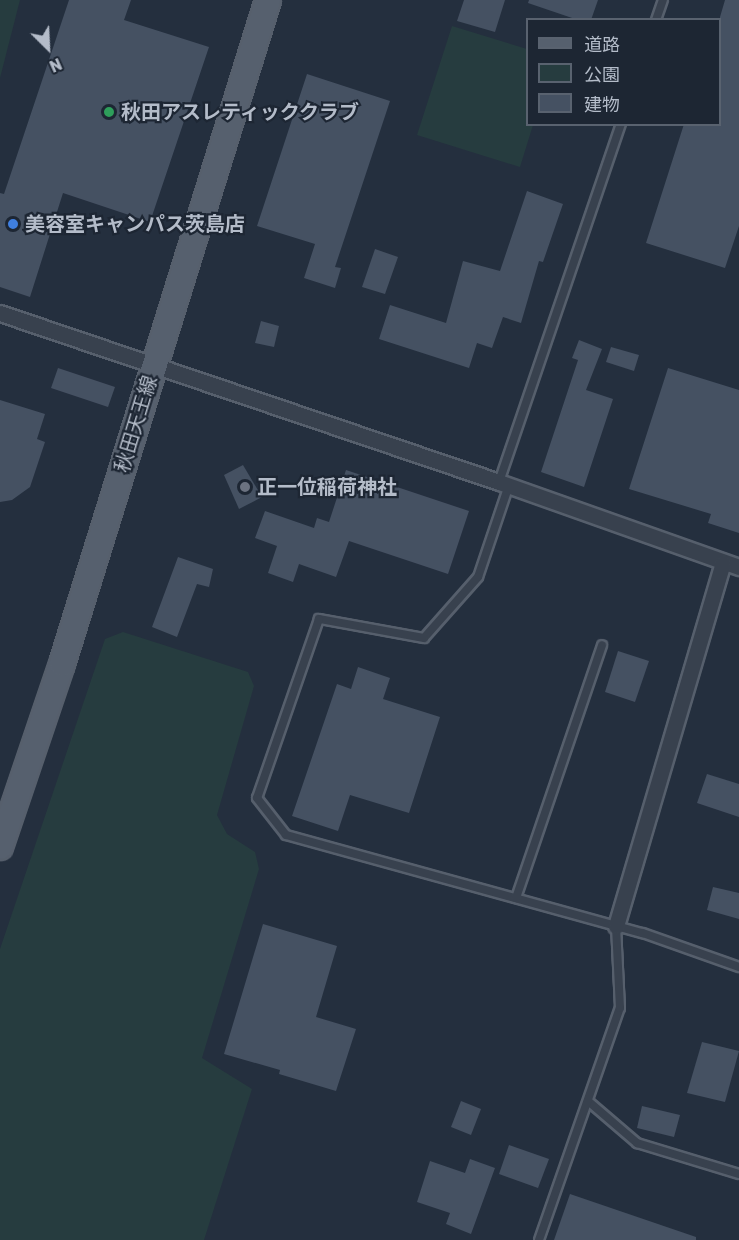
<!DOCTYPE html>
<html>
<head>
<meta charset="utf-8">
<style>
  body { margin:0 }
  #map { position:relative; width:739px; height:1240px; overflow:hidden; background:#242f3e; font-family:Rubik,"Noto Sans JP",sans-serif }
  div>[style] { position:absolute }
  .green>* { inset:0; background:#263c3f }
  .building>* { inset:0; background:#455162 }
  .roads { filter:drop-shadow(2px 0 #565f6c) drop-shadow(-2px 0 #565f6c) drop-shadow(0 2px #565f6c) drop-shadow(0 -2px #565f6c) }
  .service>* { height:8px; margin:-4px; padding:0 4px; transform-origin:4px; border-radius:4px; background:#38414e }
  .minor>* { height:15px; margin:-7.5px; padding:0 7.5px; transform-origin:7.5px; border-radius:7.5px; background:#38414e }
  .primary>* { height:24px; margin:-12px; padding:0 12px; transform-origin:12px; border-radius:12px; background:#56606e }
  .dots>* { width:16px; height:16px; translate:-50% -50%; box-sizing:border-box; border:3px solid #1d2633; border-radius:50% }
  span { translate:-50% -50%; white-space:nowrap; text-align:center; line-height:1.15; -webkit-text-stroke:4.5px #1d2633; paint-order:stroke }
  .poi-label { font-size:20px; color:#b4bcc9; font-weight:700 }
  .left { translate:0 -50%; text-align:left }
  .street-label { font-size:20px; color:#b4bcc9 }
  .legend { position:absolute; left:526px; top:18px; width:195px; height:108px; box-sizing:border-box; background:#1d2633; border:2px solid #59626f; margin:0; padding:8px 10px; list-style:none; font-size:18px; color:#b4bcc9 }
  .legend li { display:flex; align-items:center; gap:12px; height:30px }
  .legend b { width:30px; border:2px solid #59626f }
  .north { position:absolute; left:18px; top:18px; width:60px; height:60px; -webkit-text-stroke:4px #1d2633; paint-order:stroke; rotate:156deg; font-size:16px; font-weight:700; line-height:24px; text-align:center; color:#b4bcc9 }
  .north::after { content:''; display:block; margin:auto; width:21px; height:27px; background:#b4bcc9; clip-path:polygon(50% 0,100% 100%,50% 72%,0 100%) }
</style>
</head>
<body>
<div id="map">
  <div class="green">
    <div style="clip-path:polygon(0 0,20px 0,0 78px)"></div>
    <div style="clip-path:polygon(452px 26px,527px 49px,528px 124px,533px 125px,520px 167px,417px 135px)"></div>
    <div style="clip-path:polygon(123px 632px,248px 672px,254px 686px,217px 815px,227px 834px,255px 852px,259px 869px,202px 1058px,252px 1089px,204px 1240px,0 1240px,0 949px,105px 639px)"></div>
  </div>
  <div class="building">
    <div style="clip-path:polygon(69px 0,131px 0,124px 20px,209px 47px,150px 222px,63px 193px,30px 297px,0 287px,0 193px,4px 194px)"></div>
    <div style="clip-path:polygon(464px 0,505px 0,495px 32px,457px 21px)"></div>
    <div style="clip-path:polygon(529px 0,598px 0,591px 20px,578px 20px,528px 3px)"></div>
    <div style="clip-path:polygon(725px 0,739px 0,739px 226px,725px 268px,646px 243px,684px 124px,720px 124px,720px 17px)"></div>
    <div style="clip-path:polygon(307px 74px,390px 101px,335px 267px,341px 268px,335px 288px,304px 278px,315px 244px,257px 226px)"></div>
    <div style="clip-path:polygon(527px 191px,563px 204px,543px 262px,539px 261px,521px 323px,503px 317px,492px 348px,477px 343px,469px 368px,379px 339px,390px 305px,446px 323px,463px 261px,500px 271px)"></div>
    <div style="clip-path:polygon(375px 249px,398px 257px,385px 294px,362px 287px)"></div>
    <div style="clip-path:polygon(261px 321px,279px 326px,274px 347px,255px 343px)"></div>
    <div style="clip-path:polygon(579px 340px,602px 349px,586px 390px,613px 399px,584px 487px,541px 472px,578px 360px,572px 358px)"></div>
    <div style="clip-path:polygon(611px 347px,639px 355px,634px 371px,606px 362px)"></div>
    <div style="clip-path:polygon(58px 368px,115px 387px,108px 407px,51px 388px)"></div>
    <div style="clip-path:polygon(668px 368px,739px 390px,739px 533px,708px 523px,711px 514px,629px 489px)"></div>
    <div style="clip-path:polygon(0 400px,45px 414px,37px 439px,45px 442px,30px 487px,12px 500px,0 502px)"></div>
    <div style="clip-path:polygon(243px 465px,262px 497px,239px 509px,224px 475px)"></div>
    <div style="clip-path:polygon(346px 470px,469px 511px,448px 574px,349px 541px,336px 577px,299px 564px,293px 582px,268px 573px,277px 546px,255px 538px,265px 511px,314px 528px,317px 518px,329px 522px)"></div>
    <div style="clip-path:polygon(178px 557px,213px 569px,209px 587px,197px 584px,177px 637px,152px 627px)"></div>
    <div style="clip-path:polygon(618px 651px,649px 661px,635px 702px,605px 692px)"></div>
    <div style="clip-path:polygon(358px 667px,390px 678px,383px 699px,440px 717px,409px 813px,350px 795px,338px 831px,292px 816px,337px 684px,351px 689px)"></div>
    <div style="clip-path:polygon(707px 774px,739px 784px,739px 817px,697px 803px)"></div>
    <div style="clip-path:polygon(713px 887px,739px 893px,739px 919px,707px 910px)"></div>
    <div style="clip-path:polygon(263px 924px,337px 946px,316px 1017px,356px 1029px,336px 1091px,279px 1074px,280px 1070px,224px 1054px)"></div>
    <div style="clip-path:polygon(702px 1042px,739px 1051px,725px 1102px,687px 1093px)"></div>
    <div style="clip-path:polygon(461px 1101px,481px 1109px,471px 1135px,451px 1127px)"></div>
    <div style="clip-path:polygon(642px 1106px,680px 1115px,674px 1137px,637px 1128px)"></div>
    <div style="clip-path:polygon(509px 1145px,549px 1159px,538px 1188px,499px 1174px)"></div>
    <div style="clip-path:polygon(470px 1159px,495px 1168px,471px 1234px,446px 1224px,450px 1213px,417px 1202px,430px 1161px,465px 1173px)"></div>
    <div style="clip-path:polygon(570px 1194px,696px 1237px,696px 1240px,554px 1240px)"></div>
  </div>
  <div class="roads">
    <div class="service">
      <div style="left:656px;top:20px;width:21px;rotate:-71deg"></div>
      <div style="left:499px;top:482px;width:378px;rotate:-71.2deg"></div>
      <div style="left:509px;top:485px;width:97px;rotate:108.6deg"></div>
      <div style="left:478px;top:577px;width:81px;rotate:131.5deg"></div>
      <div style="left:424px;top:638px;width:107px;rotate:-169.7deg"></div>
      <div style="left:319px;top:619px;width:189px;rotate:109.1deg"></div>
      <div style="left:257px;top:798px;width:47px;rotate:51.9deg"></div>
      <div style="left:286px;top:835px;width:370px;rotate:15.4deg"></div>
      <div style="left:643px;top:933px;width:102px;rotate:19.5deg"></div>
      <div style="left:516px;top:898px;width:267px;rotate:-71.2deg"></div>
      <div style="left:588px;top:1101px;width:65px;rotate:40.6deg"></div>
      <div style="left:637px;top:1143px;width:107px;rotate:16.9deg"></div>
      <div style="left:539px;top:1240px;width:246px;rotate:-70.8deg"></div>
      <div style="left:620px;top:1008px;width:82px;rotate:-92.8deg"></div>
    </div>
    <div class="minor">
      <div style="left:0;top:313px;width:527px;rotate:18.71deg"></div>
      <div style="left:499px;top:482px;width:255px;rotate:19.5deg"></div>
      <div style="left:616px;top:926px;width:379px;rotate:-73.6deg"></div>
    </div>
    <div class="primary">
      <div style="left:0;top:847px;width:193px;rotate:-71.3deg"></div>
      <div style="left:62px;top:664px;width:695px;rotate:-72.76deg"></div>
    </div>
  </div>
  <div class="dots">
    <div style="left:109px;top:112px;background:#2e9e5b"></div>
    <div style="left:13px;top:224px;background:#3f7fe0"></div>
    <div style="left:245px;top:487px;background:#6b7280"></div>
  </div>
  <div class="poi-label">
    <span class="left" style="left:121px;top:112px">秋田アスレティッククラブ</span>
    <span class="left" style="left:25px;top:224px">美容室キャンパス茨島店</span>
    <span class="left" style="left:257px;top:487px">正一位稲荷神社</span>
  </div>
  <div class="street-label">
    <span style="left:136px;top:424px;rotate:-73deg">秋田天王線</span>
  </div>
  <ul class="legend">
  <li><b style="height:8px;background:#56606e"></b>道路</li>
  <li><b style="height:16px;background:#263c3f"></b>公園</li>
  <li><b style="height:16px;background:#455162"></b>建物</li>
  </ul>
  <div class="north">N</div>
</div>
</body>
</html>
